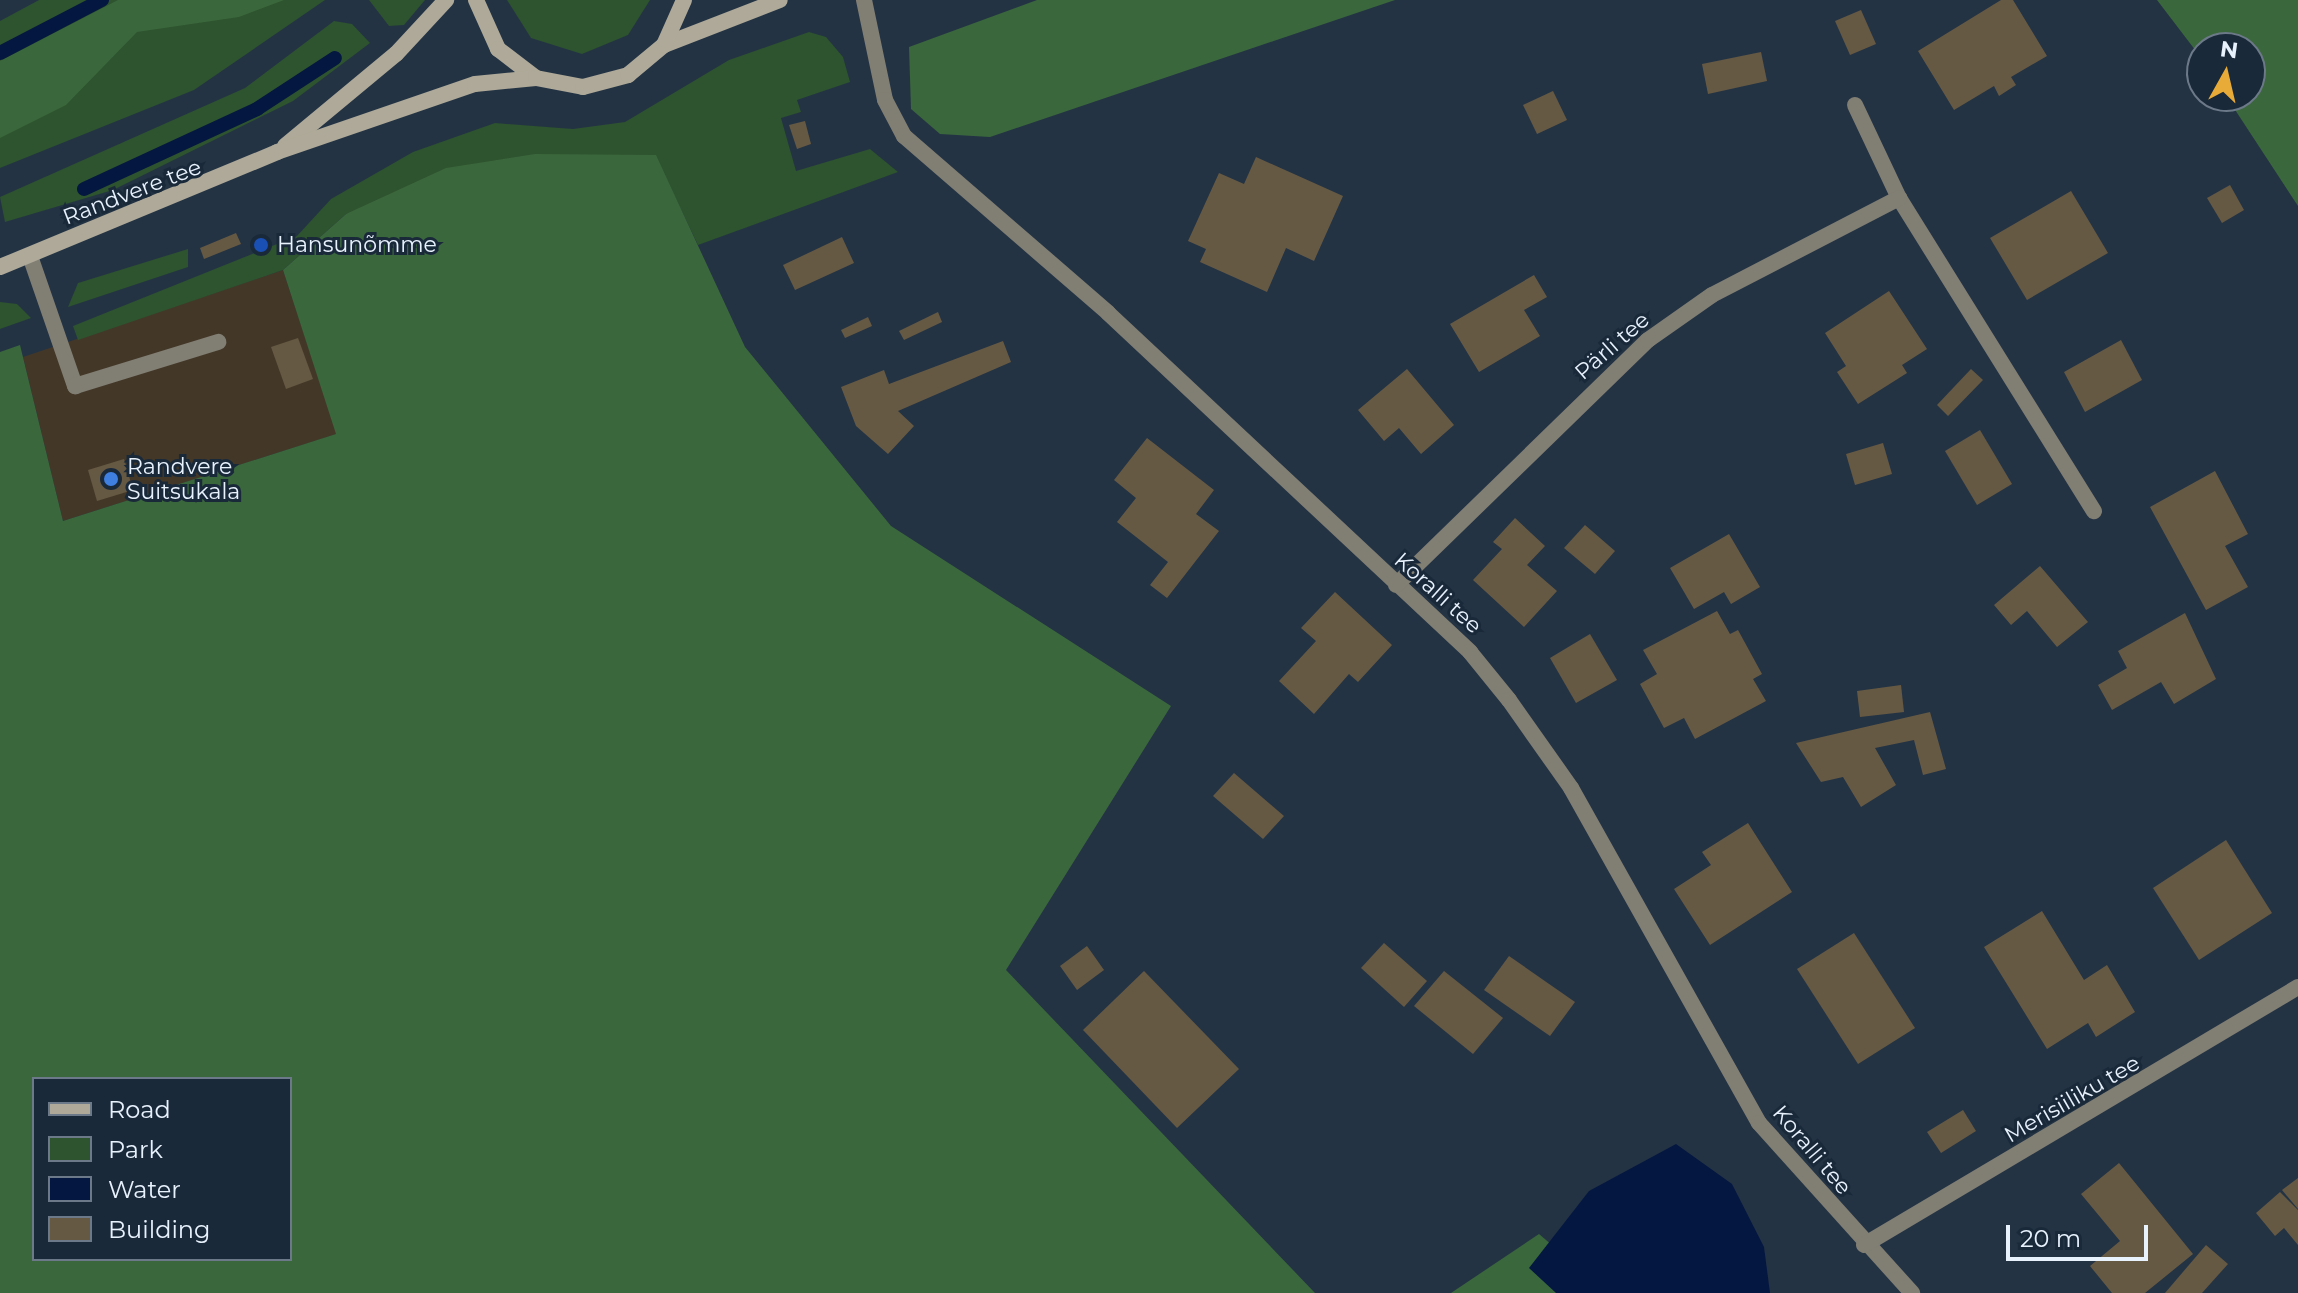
<!DOCTYPE html>
<html>
<head>
<meta charset="utf-8">
<style>
  body { margin:0 }
  #map { position:relative; width:2298px; height:1293px; overflow:hidden; background:#233344; font-family:Montserrat,sans-serif }
  div>[style] { position:absolute }
  .commercial>* { inset:0; background:#433828 }
  .green>* { inset:0; background:#2e532f }
  .forest>* { inset:0; background:#3b673c }
  .water>* { inset:0; background:#041741 }
  .stream>* { height:14px; margin:-7px; padding:0 7px; transform-origin:7px; border-radius:7px; background:#041741 }
  .building>* { inset:0; background:#665943 }
  .lane>* { height:16px; margin:-8px; padding:0 8px; transform-origin:8px; border-radius:8px; background:#817e73 }
  .street>* { height:16px; margin:-8px; padding:0 8px; transform-origin:8px; border-radius:8px; background:#817e73 }
  .secondary>* { height:16px; margin:-8px; padding:0 8px; transform-origin:8px; border-radius:8px; background:#aea998 }
  .dots>* { width:22px; height:22px; translate:-50% -50%; box-sizing:border-box; border:4px solid #1a293a; border-radius:50% }
  span { translate:-50% -50%; white-space:nowrap; text-align:center; line-height:1.15; -webkit-text-stroke:6px #1a293a; paint-order:stroke }
  .street-label { font-size:22px; color:#e8f2fd }
  .poi-label { font-size:22px; color:#e8f2fd }
  .left { translate:0 -50%; text-align:left }
  .legend { position:absolute; left:32px; top:1077px; width:260px; height:184px; box-sizing:border-box; background:#1a293a; border:2px solid #6c7988; margin:0; padding:10px 14px; list-style:none; font-size:24px; color:#e8f2fd }
  .legend li { display:flex; align-items:center; gap:16px; height:40px }
  .legend b { width:40px; border:2px solid #6c7988 }
  .north { position:absolute; left:2186px; top:32px; width:80px; height:80px; box-sizing:border-box; background:#1a293a; border:2px solid #6c7988; border-radius:50%; rotate:8deg; font-size:22px; font-weight:700; line-height:32px; text-align:center; color:#e8f2fd }
  .north::after { content:''; display:block; margin:auto; width:28px; height:36px; background:#e8ab37; clip-path:polygon(50% 0,100% 100%,50% 72%,0 100%) }
  .scale { position:absolute; left:2006px; top:1225px; width:142px; height:36px; box-sizing:border-box; border:4px solid #e8f2fd; border-top:0; padding-left:10px; font-size:24px; line-height:28px; white-space:nowrap; color:#e8f2fd; -webkit-text-stroke:6px #1a293a; paint-order:stroke }
</style>
</head>
<body>
<div id="map">
  <div class="commercial">
    <div style="clip-path:polygon(283px 270px,337px 434px,63px 521px,23px 357px)"></div>
  </div>
  <div class="green">
    <div style="clip-path:polygon(39px 0,325px 0,194px 90px,0 168px,0 21px)"></div>
    <div style="clip-path:polygon(369px 0,425px 0,404px 25px,389px 26px)"></div>
    <div style="clip-path:polygon(507px 0,650px 0,628px 35px,582px 54px,531px 38px)"></div>
    <div style="clip-path:polygon(334px 21px,352px 24px,370px 43px,293px 101px,113px 190px,5px 222px,0 197px,245px 88px)"></div>
    <div style="clip-path:polygon(809px 32px,826px 37px,843px 57px,850px 82px,797px 100px,801px 112px,781px 118px,796px 171px,870px 149px,898px 172px,698px 245px,655px 155px,346px 214px,283px 270px,78px 340px,73px 326px,297px 236px,331px 199px,413px 152px,495px 123px,573px 129px,625px 122px,729px 60px)"></div>
    <div style="clip-path:polygon(188px 249px,188px 267px,68px 307px,78px 283px)"></div>
    <div style="clip-path:polygon(0 302px,17px 304px,31px 318px,0 329px)"></div>
  </div>
  <div class="forest">
    <div style="clip-path:polygon(118px 0,284px 0,239px 17px,137px 32px,66px 105px,0 138px,0 61px)"></div>
    <div style="clip-path:polygon(1037px 0,1395px 0,990px 137px,940px 134px,911px 109px,909px 47px)"></div>
    <div style="clip-path:polygon(2157px 0,2298px 0,2298px 206px,2226px 96px,2250px 96px,2250px 48px,2202px 48px,2202px 59px)"></div>
    <div style="clip-path:polygon(evenodd,535px 154px,656px 155px,745px 347px,891px 526px,1171px 706px,1006px 970px,1315px 1293px,0 1293px,0 352px,20px 345px,63px 521px,336px 434px,283px 270px,346px 214px,446px 168px,535px 154px,34px 1079px,290px 1079px,290px 1259px,34px 1259px,34px 1079px)"></div>
    <div style="clip-path:polygon(1539px 1234px,1608px 1293px,1451px 1293px)"></div>
  </div>
  <div class="water">
    <div style="clip-path:polygon(1676px 1144px,1732px 1184px,1764px 1247px,1770px 1293px,1556px 1293px,1529px 1268px,1589px 1191px)"></div>
  </div>
  <div class="stream">
    <div style="left:0;top:53px;width:115px;rotate:-27.5deg"></div>
    <div style="left:84px;top:189px;width:191px;rotate:-24.8deg"></div>
    <div style="left:257px;top:109px;width:93px;rotate:-33.2deg"></div>
  </div>
  <div class="building">
    <div style="clip-path:polygon(2001px 0,2013px 0,2047px 56px,2011px 77px,2016px 85px,1999px 96px,1994px 86px,1954px 110px,1918px 51px)"></div>
    <div style="clip-path:polygon(1861px 10px,1876px 44px,1850px 55px,1835px 21px)"></div>
    <div style="clip-path:polygon(1761px 52px,1767px 81px,1708px 94px,1702px 64px)"></div>
    <div style="clip-path:polygon(1553px 91px,1567px 120px,1537px 134px,1523px 105px)"></div>
    <div style="clip-path:polygon(805px 121px,811px 144px,797px 149px,789px 125px)"></div>
    <div style="clip-path:polygon(1256px 157px,1343px 196px,1314px 261px,1286px 248px,1267px 292px,1200px 262px,1206px 249px,1188px 241px,1219px 173px,1244px 184px)"></div>
    <div style="clip-path:polygon(2230px 185px,2244px 210px,2222px 223px,2207px 198px)"></div>
    <div style="clip-path:polygon(2071px 191px,2108px 253px,2027px 300px,1990px 238px)"></div>
    <div style="clip-path:polygon(236px 233px,241px 244px,204px 259px,200px 248px)"></div>
    <div style="clip-path:polygon(842px 237px,854px 263px,795px 290px,783px 265px)"></div>
    <div style="clip-path:polygon(1534px 275px,1547px 297px,1524px 310px,1540px 336px,1479px 372px,1450px 324px)"></div>
    <div style="clip-path:polygon(1889px 291px,1927px 349px,1902px 365px,1907px 373px,1858px 404px,1837px 372px,1846px 366px,1825px 333px)"></div>
    <div style="clip-path:polygon(938px 312px,942px 322px,904px 340px,899px 331px)"></div>
    <div style="clip-path:polygon(868px 317px,872px 326px,845px 338px,841px 330px)"></div>
    <div style="clip-path:polygon(298px 338px,313px 379px,286px 389px,271px 347px)"></div>
    <div style="clip-path:polygon(2121px 340px,2142px 380px,2085px 412px,2064px 372px)"></div>
    <div style="clip-path:polygon(1003px 341px,1011px 362px,898px 411px,914px 426px,888px 454px,856px 426px,841px 387px,884px 370px,889px 384px)"></div>
    <div style="clip-path:polygon(1407px 369px,1454px 425px,1421px 454px,1399px 428px,1384px 441px,1358px 410px)"></div>
    <div style="clip-path:polygon(1971px 369px,1983px 380px,1948px 416px,1937px 405px)"></div>
    <div style="clip-path:polygon(1980px 430px,2012px 484px,1977px 505px,1945px 451px)"></div>
    <div style="clip-path:polygon(1147px 438px,1214px 490px,1196px 514px,1219px 531px,1167px 598px,1150px 585px,1168px 562px,1117px 522px,1136px 498px,1114px 480px)"></div>
    <div style="clip-path:polygon(1883px 443px,1892px 474px,1855px 485px,1846px 454px)"></div>
    <div style="clip-path:polygon(124px 459px,133px 490px,97px 501px,88px 470px)"></div>
    <div style="clip-path:polygon(2215px 471px,2248px 534px,2225px 546px,2248px 587px,2206px 610px,2150px 507px)"></div>
    <div style="clip-path:polygon(1515px 518px,1545px 546px,1527px 565px,1557px 591px,1524px 627px,1473px 580px,1502px 549px,1493px 542px)"></div>
    <div style="clip-path:polygon(1585px 525px,1615px 551px,1595px 574px,1564px 548px)"></div>
    <div style="clip-path:polygon(1729px 534px,1760px 587px,1731px 604px,1724px 592px,1694px 609px,1670px 568px)"></div>
    <div style="clip-path:polygon(2040px 566px,2088px 622px,2057px 647px,2027px 611px,2011px 625px,1994px 605px)"></div>
    <div style="clip-path:polygon(1335px 592px,1392px 645px,1358px 682px,1349px 674px,1314px 714px,1279px 681px,1316px 641px,1301px 628px)"></div>
    <div style="clip-path:polygon(1717px 611px,1730px 634px,1738px 630px,1762px 674px,1753px 679px,1766px 701px,1695px 739px,1684px 718px,1664px 728px,1640px 684px,1657px 674px,1643px 650px)"></div>
    <div style="clip-path:polygon(2185px 613px,2216px 679px,2174px 704px,2161px 682px,2112px 710px,2098px 685px,2127px 668px,2118px 651px)"></div>
    <div style="clip-path:polygon(1590px 634px,1617px 680px,1576px 703px,1550px 658px)"></div>
    <div style="clip-path:polygon(1901px 685px,1904px 712px,1860px 717px,1857px 691px)"></div>
    <div style="clip-path:polygon(1930px 712px,1946px 769px,1923px 775px,1914px 740px,1875px 748px,1896px 785px,1861px 807px,1843px 777px,1821px 782px,1796px 743px)"></div>
    <div style="clip-path:polygon(1234px 773px,1284px 816px,1263px 839px,1213px 796px)"></div>
    <div style="clip-path:polygon(1748px 823px,1792px 892px,1710px 945px,1674px 889px,1711px 865px,1702px 852px)"></div>
    <div style="clip-path:polygon(2226px 840px,2272px 913px,2199px 960px,2153px 888px)"></div>
    <div style="clip-path:polygon(2042px 911px,2084px 980px,2107px 965px,2135px 1012px,2096px 1037px,2088px 1023px,2047px 1049px,1984px 947px)"></div>
    <div style="clip-path:polygon(1854px 933px,1915px 1028px,1858px 1064px,1797px 969px)"></div>
    <div style="clip-path:polygon(1384px 943px,1427px 981px,1404px 1007px,1361px 968px)"></div>
    <div style="clip-path:polygon(1087px 946px,1104px 970px,1077px 990px,1060px 966px)"></div>
    <div style="clip-path:polygon(1509px 956px,1575px 1002px,1550px 1036px,1484px 990px)"></div>
    <div style="clip-path:polygon(1144px 971px,1239px 1069px,1177px 1128px,1083px 1030px)"></div>
    <div style="clip-path:polygon(1444px 971px,1503px 1018px,1473px 1054px,1414px 1006px)"></div>
    <div style="clip-path:polygon(1963px 1110px,1976px 1131px,1941px 1153px,1927px 1132px)"></div>
    <div style="clip-path:polygon(2119px 1163px,2193px 1254px,2145px 1293px,2112px 1293px,2090px 1266px,2120px 1241px,2081px 1194px)"></div>
    <div style="clip-path:polygon(2298px 1178px,2298px 1209px,2282px 1190px)"></div>
    <div style="clip-path:polygon(2280px 1192px,2298px 1210px,2298px 1245px,2284px 1228px,2275px 1236px,2256px 1213px)"></div>
    <div style="clip-path:polygon(2206px 1245px,2228px 1264px,2202px 1293px,2165px 1293px)"></div>
  </div>
  <div class="lane">
    <div style="left:30px;top:256px;width:138px;rotate:70.9deg"></div>
    <div style="left:75px;top:386px;width:150px;rotate:-17.1deg"></div>
  </div>
  <div class="street">
    <div style="left:864px;top:0;width:102px;rotate:78.1deg"></div>
    <div style="left:885px;top:100px;width:41px;rotate:62.2deg"></div>
    <div style="left:904px;top:136px;width:270px;rotate:40.9deg"></div>
    <div style="left:1108px;top:313px;width:496px;rotate:43.1deg"></div>
    <div style="left:1470px;top:652px;width:62px;rotate:50.9deg"></div>
    <div style="left:1509px;top:700px;width:108px;rotate:54.8deg"></div>
    <div style="left:1571px;top:788px;width:384px;rotate:60.7deg"></div>
    <div style="left:1759px;top:1123px;width:229px;rotate:48deg"></div>
    <div style="left:1855px;top:105px;width:103px;rotate:64.7deg"></div>
    <div style="left:1899px;top:198px;width:369px;rotate:58.1deg"></div>
    <div style="left:1396px;top:585px;width:351px;rotate:-44.2deg"></div>
    <div style="left:1648px;top:340px;width:78px;rotate:-35.1deg"></div>
    <div style="left:1712px;top:295px;width:211px;rotate:-27.4deg"></div>
    <div style="left:1864px;top:1245px;width:505px;rotate:-30.73deg"></div>
  </div>
  <div class="secondary">
    <div style="left:476px;top:0;width:54px;rotate:65.8deg"></div>
    <div style="left:498px;top:49px;width:48px;rotate:37.3deg"></div>
    <div style="left:664px;top:45px;width:124px;rotate:-21.2deg"></div>
    <div style="left:285px;top:146px;width:144px;rotate:-39.7deg"></div>
    <div style="left:396px;top:54px;width:74px;rotate:-47.2deg"></div>
    <div style="left:0;top:267px;width:300px;rotate:-22.5deg"></div>
    <div style="left:277px;top:152px;width:209px;rotate:-19deg"></div>
    <div style="left:475px;top:84px;width:61px;rotate:-5.6deg"></div>
    <div style="left:536px;top:78px;width:48px;rotate:10.8deg"></div>
    <div style="left:583px;top:87px;width:47px;rotate:-14.9deg"></div>
    <div style="left:628px;top:75px;width:47px;rotate:-39.8deg"></div>
    <div style="left:664px;top:45px;width:49px;rotate:-66deg"></div>
  </div>
  <div class="dots">
    <div style="left:261px;top:245px;background:#1a4fb4"></div>
    <div style="left:111px;top:479px;background:#3f7fe0"></div>
  </div>
  <div class="street-label">
    <span style="left:132px;top:192px;rotate:-21deg">Randvere tee</span>
    <span style="left:1612px;top:346px;rotate:-41deg">Pärli tee</span>
    <span style="left:1438px;top:593px;rotate:42deg">Koralli tee</span>
    <span style="left:2072px;top:1099px;rotate:-30deg">Merisiiliku tee</span>
    <span style="left:1812px;top:1150px;rotate:50deg">Koralli tee</span>
  </div>
  <div class="poi-label">
    <span class="left" style="left:277px;top:245px">Hansunõmme</span>
    <span class="left" style="left:127px;top:479px">Randvere<br>Suitsukala</span>
  </div>
  <ul class="legend">
  <li><b style="height:10px;background:#aea998"></b>Road</li>
  <li><b style="height:22px;background:#2e532f"></b>Park</li>
  <li><b style="height:22px;background:#041741"></b>Water</li>
  <li><b style="height:22px;background:#665943"></b>Building</li>
  </ul>
  <div class="north">N</div>
  <div class="scale">20 m</div>
</div>
</body>
</html>
